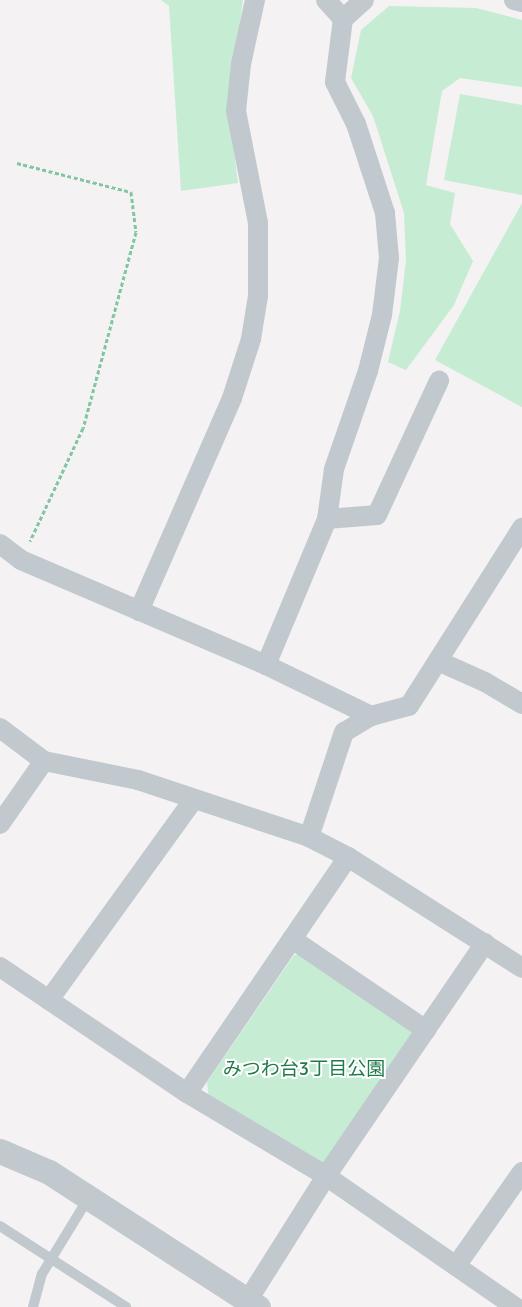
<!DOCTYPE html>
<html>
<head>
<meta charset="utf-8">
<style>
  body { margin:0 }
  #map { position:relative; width:522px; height:1307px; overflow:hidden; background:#f4f2f2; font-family:Signika,"Noto Sans JP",sans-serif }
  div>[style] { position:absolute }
  .green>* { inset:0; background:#c6ecd3 }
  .path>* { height:3px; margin-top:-1.5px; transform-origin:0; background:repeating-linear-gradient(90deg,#81c6a2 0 4px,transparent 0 6.5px) }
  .service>* { height:10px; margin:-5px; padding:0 5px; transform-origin:5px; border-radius:5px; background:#c1c9ce }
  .minor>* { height:20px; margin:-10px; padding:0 10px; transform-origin:10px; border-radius:10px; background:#c1c9ce }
  .tertiary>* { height:25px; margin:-12.5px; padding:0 12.5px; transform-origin:12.5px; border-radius:12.5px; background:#c1c9ce }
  span { translate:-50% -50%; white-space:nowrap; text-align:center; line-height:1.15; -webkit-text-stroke:4px #fff; paint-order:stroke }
  .park-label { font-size:19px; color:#22794a }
</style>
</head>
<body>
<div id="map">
  <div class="green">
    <div style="clip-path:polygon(161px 0,243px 0,228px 107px,238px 183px,181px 191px,169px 6px)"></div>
    <div style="clip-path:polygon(389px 6px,476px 8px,522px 20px,522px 87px,460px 78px,442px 91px,426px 185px,455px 193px,450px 224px,473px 261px,454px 305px,406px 370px,388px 362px,400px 311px,406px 260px,404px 213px,373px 116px,351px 78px,361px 30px)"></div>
    <div style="clip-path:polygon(460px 94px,522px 105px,522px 195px,444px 180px)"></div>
    <div style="clip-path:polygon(522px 203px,522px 407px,435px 360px)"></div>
    <div style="clip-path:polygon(306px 954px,411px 1026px,414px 1037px,328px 1168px,209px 1100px,207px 1082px,294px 955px)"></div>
  </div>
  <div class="path">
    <div style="left:17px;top:163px;width:118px;rotate:14.3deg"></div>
    <div style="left:131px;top:192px;width:40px;rotate:82.9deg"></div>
    <div style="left:136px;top:232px;width:203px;rotate:105.1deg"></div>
    <div style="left:83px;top:428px;width:125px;rotate:115.1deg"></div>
  </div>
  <div class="service">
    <div style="left:0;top:1226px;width:150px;rotate:32.7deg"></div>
    <div style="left:33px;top:1307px;width:34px;rotate:-75deg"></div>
    <div style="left:42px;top:1274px;width:90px;rotate:-58.6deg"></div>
  </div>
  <div class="minor">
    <div style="left:326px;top:0;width:25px;rotate:48deg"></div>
    <div style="left:343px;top:19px;width:28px;rotate:-42deg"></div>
    <div style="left:514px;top:0;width:8px;rotate:14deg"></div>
    <div style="left:327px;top:519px;width:50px;rotate:-4.6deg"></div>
    <div style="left:377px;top:515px;width:148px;rotate:-65.2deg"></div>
    <div style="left:0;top:544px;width:26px;rotate:37deg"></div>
    <div style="left:21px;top:560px;width:267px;rotate:23.2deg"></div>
    <div style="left:266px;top:665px;width:117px;rotate:25.9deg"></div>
    <div style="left:371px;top:716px;width:31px;rotate:149deg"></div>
    <div style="left:344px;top:732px;width:111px;rotate:108.4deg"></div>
    <div style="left:309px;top:837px;width:44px;rotate:27.1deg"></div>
    <div style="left:348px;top:857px;width:206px;rotate:32.5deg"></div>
    <div style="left:139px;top:611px;width:232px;rotate:-66.4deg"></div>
    <div style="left:232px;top:398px;width:62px;rotate:-72.1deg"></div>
    <div style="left:251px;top:339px;width:44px;rotate:-80.8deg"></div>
    <div style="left:258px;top:296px;width:73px;rotate:-90deg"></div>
    <div style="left:258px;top:223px;width:114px;rotate:-101.1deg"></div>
    <div style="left:236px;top:111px;width:47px;rotate:-83.9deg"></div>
    <div style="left:241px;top:64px;width:66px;rotate:-77.7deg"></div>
    <div style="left:438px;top:661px;width:51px;rotate:24.1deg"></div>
    <div style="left:485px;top:682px;width:43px;rotate:30.7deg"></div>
    <div style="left:266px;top:665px;width:158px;rotate:-67.3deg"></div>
    <div style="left:327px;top:519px;width:50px;rotate:-82deg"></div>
    <div style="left:334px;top:469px;width:104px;rotate:-70.9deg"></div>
    <div style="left:368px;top:371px;width:58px;rotate:-76deg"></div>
    <div style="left:382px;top:315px;width:57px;rotate:-83deg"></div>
    <div style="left:389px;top:258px;width:45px;rotate:-95.1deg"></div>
    <div style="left:385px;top:213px;width:94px;rotate:-108deg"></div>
    <div style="left:356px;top:124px;width:47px;rotate:-116.6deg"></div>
    <div style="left:335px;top:82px;width:64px;rotate:-82.8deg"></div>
    <div style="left:371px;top:716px;width:39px;rotate:-15deg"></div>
    <div style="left:409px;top:706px;width:211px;rotate:-57.6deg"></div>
    <div style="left:0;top:728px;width:55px;rotate:36.9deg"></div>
    <div style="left:44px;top:761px;width:96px;rotate:11.4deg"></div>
    <div style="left:138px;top:780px;width:180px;rotate:18.4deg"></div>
    <div style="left:0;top:824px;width:77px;rotate:-55.1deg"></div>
    <div style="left:292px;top:939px;width:162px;rotate:34.2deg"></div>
    <div style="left:0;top:967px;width:225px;rotate:34deg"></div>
    <div style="left:187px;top:1093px;width:162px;rotate:30.8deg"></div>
    <div style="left:326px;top:1176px;width:230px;rotate:34.7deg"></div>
    <div style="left:49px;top:1000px;width:246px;rotate:-54.2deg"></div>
    <div style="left:187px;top:1093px;width:286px;rotate:-55.7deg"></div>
    <div style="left:456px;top:1266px;width:115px;rotate:-54.9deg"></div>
    <div style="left:248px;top:1300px;width:146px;rotate:-57.8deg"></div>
    <div style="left:326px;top:1176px;width:282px;rotate:-55.7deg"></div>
  </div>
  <div class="tertiary">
    <div style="left:0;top:1151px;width:53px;rotate:23.2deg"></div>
    <div style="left:49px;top:1172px;width:249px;rotate:32.9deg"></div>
  </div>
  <div class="park-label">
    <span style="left:304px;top:1070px">みつわ台3丁目公園</span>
  </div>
</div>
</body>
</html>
